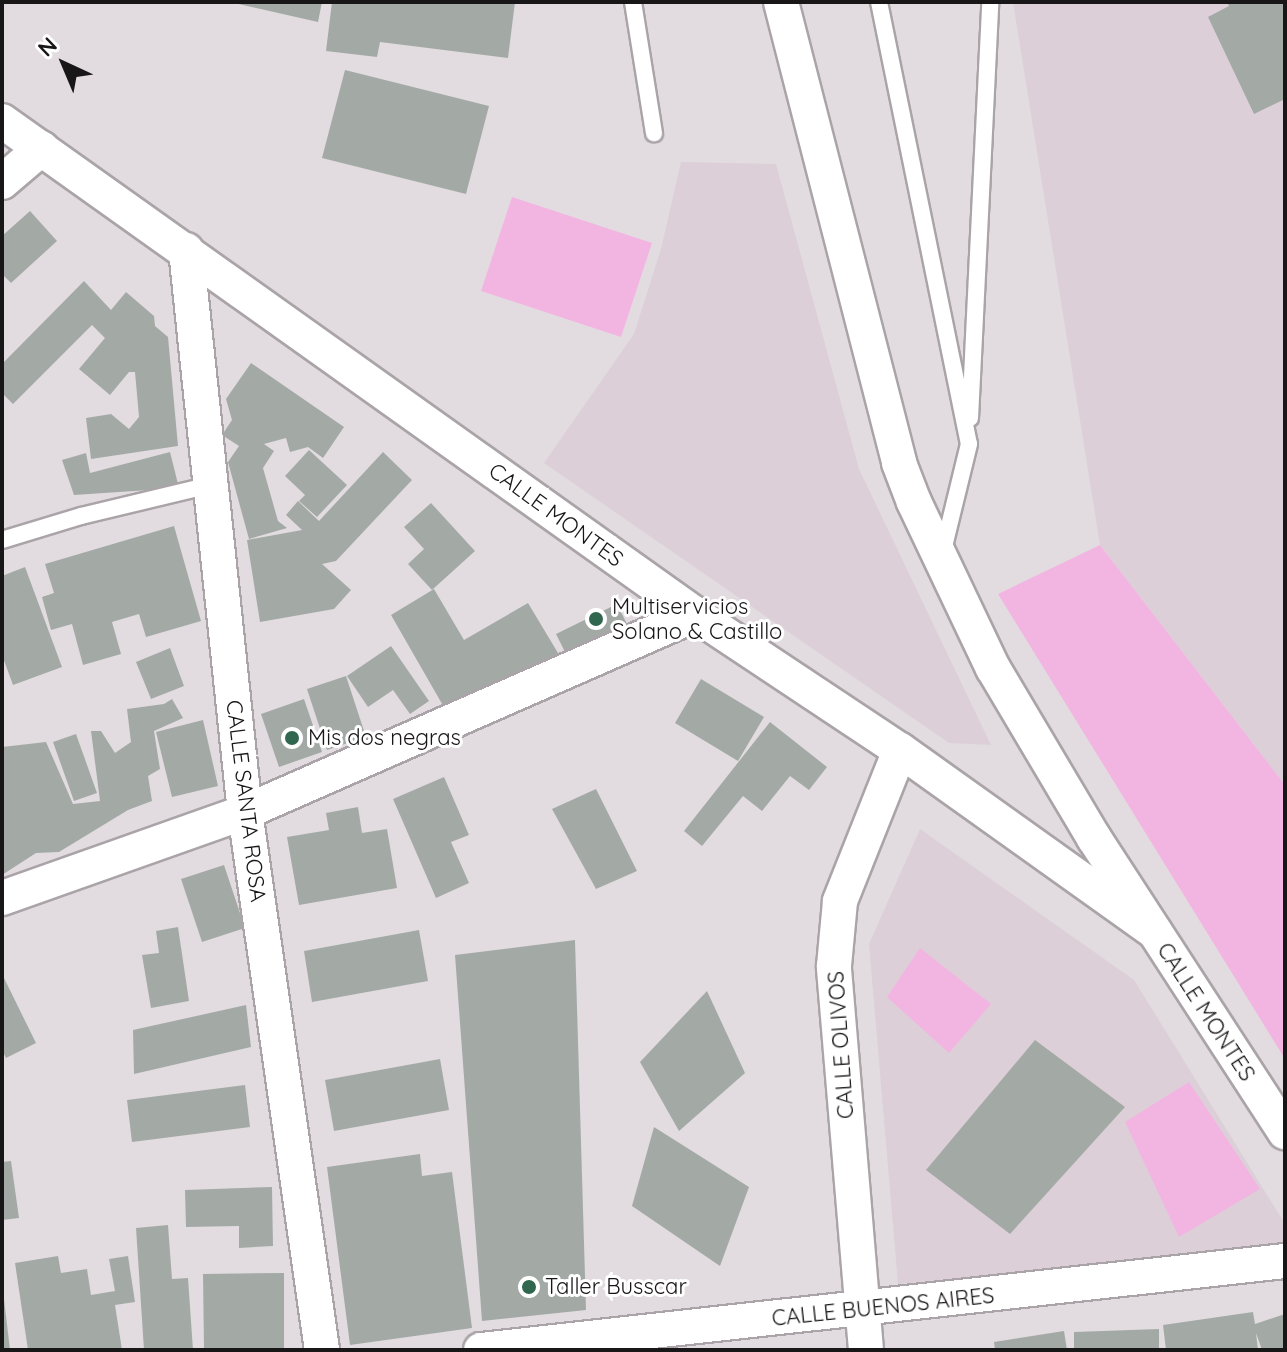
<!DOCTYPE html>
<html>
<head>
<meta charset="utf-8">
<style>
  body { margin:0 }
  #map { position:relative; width:1287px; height:1352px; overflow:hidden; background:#e2dce0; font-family:Quicksand,sans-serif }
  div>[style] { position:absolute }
  .built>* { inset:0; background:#dccfd8 }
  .green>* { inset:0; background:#f2b5e1 }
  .building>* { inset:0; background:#a3aaa6 }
  .roads { filter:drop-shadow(2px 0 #aaa4a8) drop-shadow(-2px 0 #aaa4a8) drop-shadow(0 2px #aaa4a8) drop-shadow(0 -2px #aaa4a8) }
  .lane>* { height:16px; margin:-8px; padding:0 8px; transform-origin:8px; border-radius:8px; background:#fff }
  .street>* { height:34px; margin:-17px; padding:0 17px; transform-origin:17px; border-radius:17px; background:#fff }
  .dots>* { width:22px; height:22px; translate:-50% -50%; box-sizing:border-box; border:4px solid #fff; border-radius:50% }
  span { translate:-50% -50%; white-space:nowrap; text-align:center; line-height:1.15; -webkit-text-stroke:6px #fff; paint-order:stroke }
  .street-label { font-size:22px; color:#191618 }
  .poi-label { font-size:22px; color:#191618 }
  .left { translate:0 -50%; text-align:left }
  .frame { position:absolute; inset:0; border:4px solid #191618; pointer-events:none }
  .north { position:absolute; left:24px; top:24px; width:80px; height:80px; -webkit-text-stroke:6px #fff; paint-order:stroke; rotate:316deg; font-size:22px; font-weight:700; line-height:32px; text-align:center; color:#191618 }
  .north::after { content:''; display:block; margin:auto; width:28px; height:36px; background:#191618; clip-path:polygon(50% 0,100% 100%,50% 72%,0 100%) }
</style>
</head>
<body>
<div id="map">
  <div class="built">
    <div style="clip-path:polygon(1013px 2px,1285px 2px,1285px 785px,1100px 545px)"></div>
    <div style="clip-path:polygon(681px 162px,776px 164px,859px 469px,991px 745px,949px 743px,544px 463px,634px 334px,661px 249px)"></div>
    <div style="clip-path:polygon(920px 829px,1134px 980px,1285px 1224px,1285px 1246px,898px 1284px,869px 944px)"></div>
  </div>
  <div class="green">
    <div style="clip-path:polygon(512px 197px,652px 243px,621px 337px,481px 291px)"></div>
    <div style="clip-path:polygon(1100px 545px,1285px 785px,1285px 1059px,998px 594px)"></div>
    <div style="clip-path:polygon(920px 948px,991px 1004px,949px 1053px,887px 997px)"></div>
    <div style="clip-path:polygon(1189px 1082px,1260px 1189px,1179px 1237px,1125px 1122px)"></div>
  </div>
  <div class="building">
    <div style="clip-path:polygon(230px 2px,322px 2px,318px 22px)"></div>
    <div style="clip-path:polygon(332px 2px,515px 2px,508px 58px,380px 42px,377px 57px,326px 51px)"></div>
    <div style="clip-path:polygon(1227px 2px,1285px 2px,1285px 99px,1254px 114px,1208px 17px,1229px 6px)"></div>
    <div style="clip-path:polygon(345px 70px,489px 106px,466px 194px,322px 158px)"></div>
    <div style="clip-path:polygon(30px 211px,57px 241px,11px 283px,2px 274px,2px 236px)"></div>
    <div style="clip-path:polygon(84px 281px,111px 310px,126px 292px,154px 316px,155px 326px,168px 337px,178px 446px,91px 459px,86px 418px,111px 414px,129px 429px,139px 417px,135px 372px,129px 372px,110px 395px,79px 369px,105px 338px,92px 325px,13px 404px,2px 393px,2px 364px)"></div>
    <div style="clip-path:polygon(251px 363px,344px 427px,323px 458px,308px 447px,290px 452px,286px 438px,264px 444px,274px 451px,263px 468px,278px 521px,287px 528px,249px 539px,228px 462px,239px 446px,222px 435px,232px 420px,226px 399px)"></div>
    <div style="clip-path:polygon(309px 450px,347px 485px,317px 517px,299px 501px,305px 495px,285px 476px)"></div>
    <div style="clip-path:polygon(170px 452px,179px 488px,74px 495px,62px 460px,86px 453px,90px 473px)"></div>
    <div style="clip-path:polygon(383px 452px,412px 480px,336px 561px,322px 564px,351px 590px,334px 609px,260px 622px,247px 540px,302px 530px,286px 515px,298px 501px,319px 521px)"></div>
    <div style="clip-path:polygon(431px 503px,475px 551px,432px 590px,408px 564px,424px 549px,404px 527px)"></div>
    <div style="clip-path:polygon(174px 526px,201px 621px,146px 637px,139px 614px,112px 622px,121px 654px,83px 665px,72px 624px,51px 630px,42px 597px,54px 593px,45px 564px)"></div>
    <div style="clip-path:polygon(25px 567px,62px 667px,13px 685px,2px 655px,2px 576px)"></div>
    <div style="clip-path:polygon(434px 589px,464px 640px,528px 603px,558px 653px,449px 716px,391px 615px)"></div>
    <div style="clip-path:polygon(617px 604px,630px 630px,569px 660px,556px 634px)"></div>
    <div style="clip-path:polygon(391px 646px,429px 701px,410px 714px,393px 690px,368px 707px,347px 676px)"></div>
    <div style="clip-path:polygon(170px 648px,184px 686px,151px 699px,136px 662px)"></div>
    <div style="clip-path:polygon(346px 676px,366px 737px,327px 750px,307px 689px)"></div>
    <div style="clip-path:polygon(701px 679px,764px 717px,738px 761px,675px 723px)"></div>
    <div style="clip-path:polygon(172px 699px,183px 718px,154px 731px,160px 769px,148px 776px,152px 801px,128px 810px,59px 852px,36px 853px,2px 875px,2px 747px,46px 742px,73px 804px,100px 801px,91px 731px,101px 731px,115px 753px,131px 742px,127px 709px,164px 704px)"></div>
    <div style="clip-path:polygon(304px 699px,322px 752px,279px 767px,261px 714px)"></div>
    <div style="clip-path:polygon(203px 720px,218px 786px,172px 797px,156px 732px)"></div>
    <div style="clip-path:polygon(770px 722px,827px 767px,809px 790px,790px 776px,762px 811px,743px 796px,702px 846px,684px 831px)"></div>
    <div style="clip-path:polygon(76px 734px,97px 793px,74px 801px,53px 742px)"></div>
    <div style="clip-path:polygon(444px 777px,469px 835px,451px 842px,469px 883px,436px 898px,393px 799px)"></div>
    <div style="clip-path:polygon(596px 789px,637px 871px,596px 889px,552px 809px)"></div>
    <div style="clip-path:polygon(358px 807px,362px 833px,387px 829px,397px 888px,299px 905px,287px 837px,329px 830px,326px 813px)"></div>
    <div style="clip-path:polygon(224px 865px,245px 928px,202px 942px,181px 879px)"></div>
    <div style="clip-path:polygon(178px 927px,189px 1001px,151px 1008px,142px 955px,159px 953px,156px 931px)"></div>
    <div style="clip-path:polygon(419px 930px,428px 981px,312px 1002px,304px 951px)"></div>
    <div style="clip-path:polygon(575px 940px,586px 1310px,482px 1321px,455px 955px)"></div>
    <div style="clip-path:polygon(2px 974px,36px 1043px,6px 1058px,2px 1050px)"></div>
    <div style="clip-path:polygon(707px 991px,745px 1073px,679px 1131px,640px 1062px)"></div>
    <div style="clip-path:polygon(246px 1005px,251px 1047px,134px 1074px,133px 1030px)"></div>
    <div style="clip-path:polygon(1035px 1040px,1125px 1107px,1010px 1234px,926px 1170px)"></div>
    <div style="clip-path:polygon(440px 1059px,449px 1110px,334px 1131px,325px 1080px)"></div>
    <div style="clip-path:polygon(245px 1085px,250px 1127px,132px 1142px,127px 1100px)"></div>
    <div style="clip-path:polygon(654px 1127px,749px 1187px,720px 1266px,632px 1206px)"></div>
    <div style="clip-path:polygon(420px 1154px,422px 1176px,452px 1172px,472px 1328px,350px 1345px,327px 1167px)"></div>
    <div style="clip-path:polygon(11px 1161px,19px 1218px,2px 1220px,2px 1162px)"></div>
    <div style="clip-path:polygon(272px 1187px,273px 1246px,239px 1248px,239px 1226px,186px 1227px,185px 1190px)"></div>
    <div style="clip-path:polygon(168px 1225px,172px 1279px,188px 1278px,193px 1350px,144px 1350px,136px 1228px)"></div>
    <div style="clip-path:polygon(58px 1256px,61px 1273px,87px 1269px,91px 1295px,115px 1291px,109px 1259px,128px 1256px,135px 1302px,115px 1305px,122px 1350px,28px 1350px,15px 1263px)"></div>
    <div style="clip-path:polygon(284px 1273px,284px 1350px,204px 1350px,203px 1274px)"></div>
    <div style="clip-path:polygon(2px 1299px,4px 1299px,10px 1350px,2px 1350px)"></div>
    <div style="clip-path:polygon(1253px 1312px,1255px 1324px,1285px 1314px,1285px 1350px,1262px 1350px,1256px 1333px,1258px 1350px,1166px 1350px,1163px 1325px)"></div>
    <div style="clip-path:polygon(1159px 1329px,1159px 1350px,1074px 1350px,1074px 1332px)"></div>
    <div style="clip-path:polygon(1064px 1331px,1067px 1350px,995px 1350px,994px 1342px)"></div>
  </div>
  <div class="roads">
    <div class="lane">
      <div style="left:633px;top:2px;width:133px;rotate:80.9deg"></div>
      <div style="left:879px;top:2px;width:451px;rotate:78.5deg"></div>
      <div style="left:969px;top:444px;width:110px;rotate:103.7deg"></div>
      <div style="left:970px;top:418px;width:416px;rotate:-87.2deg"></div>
      <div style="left:2px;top:540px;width:83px;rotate:-16.9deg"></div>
      <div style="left:81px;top:516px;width:133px;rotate:-13.5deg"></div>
    </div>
    <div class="street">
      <div style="left:781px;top:2px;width:476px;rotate:75.6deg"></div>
      <div style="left:899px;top:463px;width:42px;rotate:69deg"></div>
      <div style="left:914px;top:502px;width:184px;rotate:64.6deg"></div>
      <div style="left:993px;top:668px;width:198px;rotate:59.3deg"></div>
      <div style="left:1094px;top:838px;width:351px;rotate:57deg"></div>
      <div style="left:2px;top:121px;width:850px;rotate:35.43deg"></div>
      <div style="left:695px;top:614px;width:246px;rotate:33.6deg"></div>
      <div style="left:900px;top:750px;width:312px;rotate:35.5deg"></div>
      <div style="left:2px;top:182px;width:52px;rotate:-40.4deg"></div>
      <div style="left:186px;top:250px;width:565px;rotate:84.01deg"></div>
      <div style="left:245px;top:812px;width:543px;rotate:81.85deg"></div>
      <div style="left:2px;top:898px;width:258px;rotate:-19.5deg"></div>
      <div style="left:245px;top:812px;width:492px;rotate:-23.7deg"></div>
      <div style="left:481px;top:1350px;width:809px;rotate:-6.32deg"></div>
      <div style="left:866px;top:1350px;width:385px;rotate:-94.8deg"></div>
      <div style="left:834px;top:966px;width:65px;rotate:-84.7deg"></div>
      <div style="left:840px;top:901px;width:162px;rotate:-68.3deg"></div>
    </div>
  </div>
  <div class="dots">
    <div style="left:596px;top:619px;background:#30674e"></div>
    <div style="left:292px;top:738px;background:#30674e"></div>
    <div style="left:529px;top:1287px;background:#30674e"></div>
  </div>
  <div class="street-label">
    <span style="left:556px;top:515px;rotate:36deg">CALLE MONTES</span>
    <span style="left:246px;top:801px;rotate:83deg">CALLE SANTA ROSA</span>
    <span style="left:1206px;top:1012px;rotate:57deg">CALLE MONTES</span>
    <span style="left:841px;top:1045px;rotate:-94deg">CALLE OLIVOS</span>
    <span style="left:883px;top:1307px;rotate:-6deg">CALLE BUENOS AIRES</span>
  </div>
  <div class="poi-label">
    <span class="left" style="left:612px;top:619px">Multiservicios<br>Solano &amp; Castillo</span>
    <span class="left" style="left:308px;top:738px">Mis dos negras</span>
    <span class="left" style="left:545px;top:1287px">Taller Busscar</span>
  </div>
  <div class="frame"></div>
  <div class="north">N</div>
</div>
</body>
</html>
